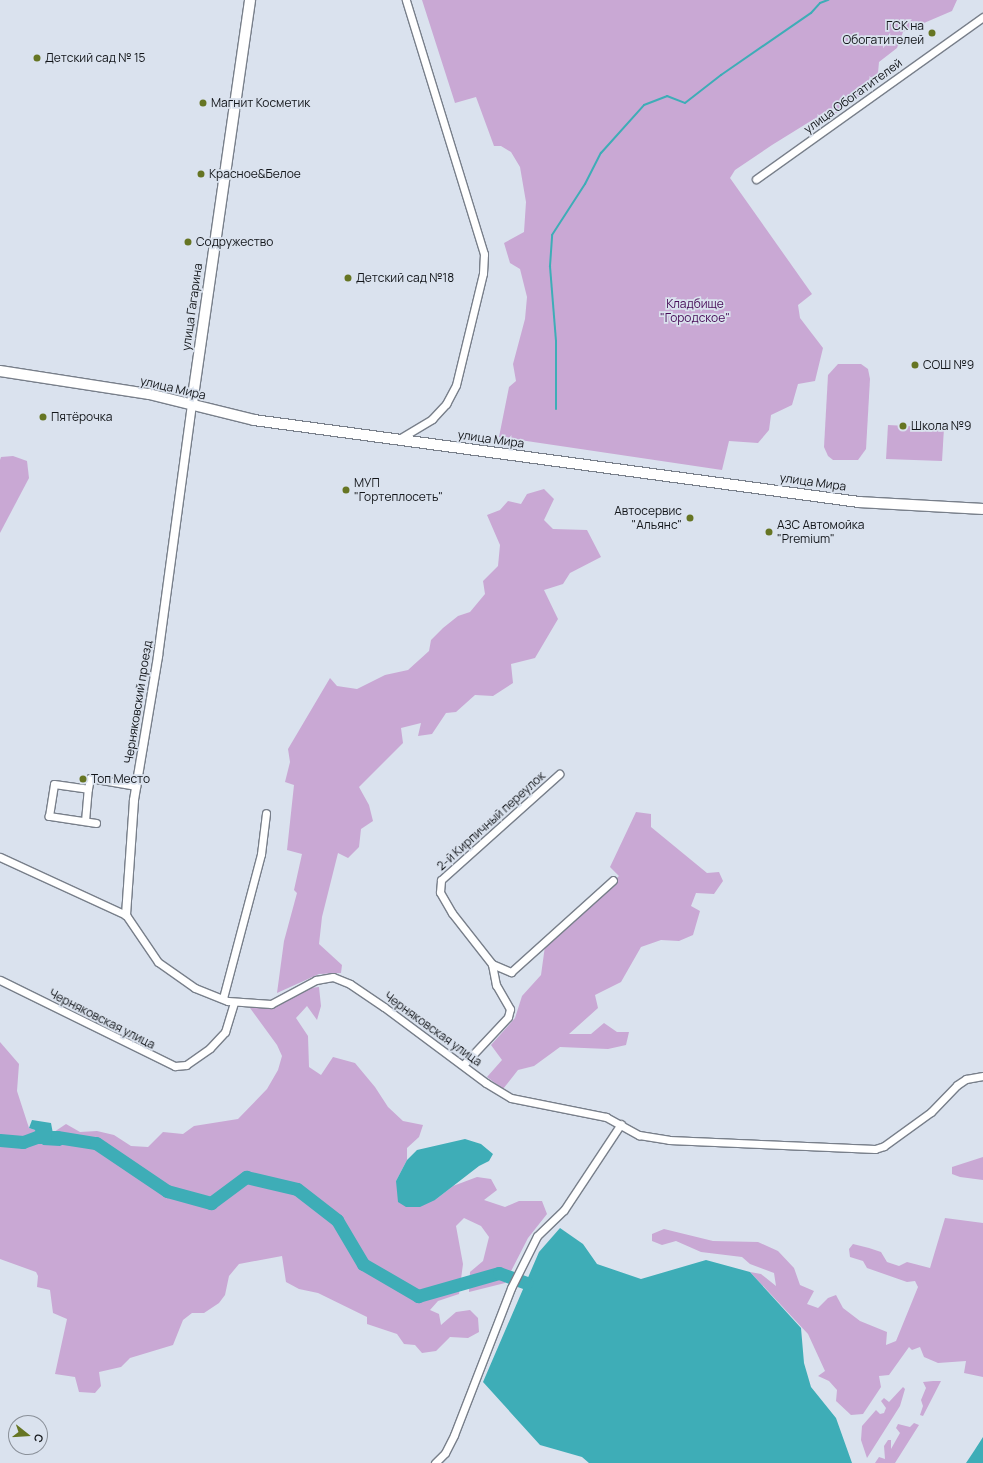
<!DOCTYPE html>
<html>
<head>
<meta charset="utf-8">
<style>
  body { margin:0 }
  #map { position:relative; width:983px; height:1463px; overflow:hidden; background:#dae2ee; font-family:Manrope,sans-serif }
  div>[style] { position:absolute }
  .green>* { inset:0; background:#c9a8d4 }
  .water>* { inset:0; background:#3eadb7 }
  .stream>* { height:2px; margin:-1px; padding:0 1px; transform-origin:1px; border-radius:1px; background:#3eadb7 }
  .river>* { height:13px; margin:-6.5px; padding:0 6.5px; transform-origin:6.5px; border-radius:6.5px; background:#3eadb7 }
  .roads { filter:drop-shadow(1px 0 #787f8a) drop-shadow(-1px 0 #787f8a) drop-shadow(0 1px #787f8a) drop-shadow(0 -1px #787f8a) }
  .minor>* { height:7px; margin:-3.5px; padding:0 3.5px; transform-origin:3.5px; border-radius:3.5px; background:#fff }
  .tertiary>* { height:8px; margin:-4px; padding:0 4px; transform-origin:4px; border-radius:4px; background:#fff }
  .secondary>* { height:10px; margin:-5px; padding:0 5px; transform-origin:5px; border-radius:5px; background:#fff }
  .dots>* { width:11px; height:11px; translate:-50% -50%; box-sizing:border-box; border:2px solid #dae2ee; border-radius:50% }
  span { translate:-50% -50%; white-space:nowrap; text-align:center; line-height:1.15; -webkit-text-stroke:3.5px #dae2ee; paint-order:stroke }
  .poi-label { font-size:12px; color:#13161a }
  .right { translate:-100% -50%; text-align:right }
  .left { translate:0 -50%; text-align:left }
  .street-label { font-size:12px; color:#13161a }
  .park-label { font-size:12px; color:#470c57 }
  .north { position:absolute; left:8px; top:1415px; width:40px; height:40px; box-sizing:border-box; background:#dae2ee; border:1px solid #8a9099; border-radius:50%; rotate:107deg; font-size:11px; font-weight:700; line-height:16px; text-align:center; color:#13161a }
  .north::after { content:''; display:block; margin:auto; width:14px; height:18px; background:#667523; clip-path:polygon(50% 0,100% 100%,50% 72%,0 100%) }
</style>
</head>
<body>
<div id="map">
  <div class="green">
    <div style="clip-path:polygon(422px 0,957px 0,952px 11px,903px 32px,897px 48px,879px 62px,877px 84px,820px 125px,814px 119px,772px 145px,735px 170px,730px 178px,812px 294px,798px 305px,800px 318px,823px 348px,815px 381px,798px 384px,792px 405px,771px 415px,769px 430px,758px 443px,729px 441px,722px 470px,499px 437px,509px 387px,516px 381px,513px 364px,525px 319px,527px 297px,520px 269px,510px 263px,504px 243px,524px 232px,526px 202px,520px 167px,511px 152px,501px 146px,494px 146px,476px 97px,455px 103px)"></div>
    <div style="clip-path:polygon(838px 364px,861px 364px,868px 369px,870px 379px,866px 449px,858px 460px,833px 460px,828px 456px,824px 447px,828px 375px)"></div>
    <div style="clip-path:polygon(888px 425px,944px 428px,942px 461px,886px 459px)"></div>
    <div style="clip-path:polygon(13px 456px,27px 461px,29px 478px,0 533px,0 460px,1px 457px)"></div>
    <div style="clip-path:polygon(544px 489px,554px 499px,544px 520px,553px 529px,587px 530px,601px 557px,570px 573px,563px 584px,544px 590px,558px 619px,535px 658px,511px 664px,513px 683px,493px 696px,475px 695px,456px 712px,446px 713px,432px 734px,418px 736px,421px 723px,401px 728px,403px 743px,359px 787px,369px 805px,373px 821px,361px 829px,359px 847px,348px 858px,338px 853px,322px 917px,319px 944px,342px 965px,341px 973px,319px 974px,277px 993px,284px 941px,297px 893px,294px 890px,302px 854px,287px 850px,294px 785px,285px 782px,290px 762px,288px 749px,330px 678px,337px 686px,357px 689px,385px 675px,408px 670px,429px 651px,431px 640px,443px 628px,458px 616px,470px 612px,485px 594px,483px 581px,498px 566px,500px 545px,487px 515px,500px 510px,508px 501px,521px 504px,527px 494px)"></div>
    <div style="clip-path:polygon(636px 812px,651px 814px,651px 827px,707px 873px,719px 872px,723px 881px,714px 894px,696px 893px,691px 906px,700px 911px,693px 935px,679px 941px,661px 940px,641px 947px,621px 982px,595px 995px,598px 1008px,569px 1034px,591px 1034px,604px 1023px,617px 1032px,629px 1032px,626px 1045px,608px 1049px,560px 1047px,534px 1066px,518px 1070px,503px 1089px,487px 1077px,502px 1060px,491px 1045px,515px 1018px,522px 996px,541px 975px,545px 946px,619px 876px,610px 867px)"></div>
    <div style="clip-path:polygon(319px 987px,321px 1006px,317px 1020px,307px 1006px,296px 1018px,308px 1036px,309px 1067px,321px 1075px,333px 1057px,355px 1063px,375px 1087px,388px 1107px,403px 1121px,423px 1125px,419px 1137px,407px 1148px,407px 1160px,396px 1181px,435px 1200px,453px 1186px,477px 1177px,491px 1179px,497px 1190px,484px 1200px,505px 1207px,519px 1201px,542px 1201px,547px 1214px,528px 1238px,505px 1283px,469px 1292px,470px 1272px,483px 1261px,489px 1237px,481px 1226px,464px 1218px,456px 1226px,463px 1264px,459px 1294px,438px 1301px,430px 1310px,439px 1314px,441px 1325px,456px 1312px,470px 1310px,478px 1318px,479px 1332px,468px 1338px,450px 1337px,436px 1351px,422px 1353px,415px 1345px,404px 1344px,397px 1334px,367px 1324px,367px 1317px,318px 1293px,299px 1289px,286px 1282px,282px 1256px,239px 1264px,229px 1276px,225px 1295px,219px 1303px,204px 1313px,192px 1313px,183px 1320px,173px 1345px,130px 1358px,121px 1367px,99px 1372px,101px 1386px,95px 1393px,79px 1392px,75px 1377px,55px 1374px,67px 1319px,53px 1313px,50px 1290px,37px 1287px,38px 1276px,36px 1272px,0 1259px,0 1042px,19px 1064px,17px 1091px,29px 1128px,35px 1130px,37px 1140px,43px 1145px,53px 1139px,54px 1132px,66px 1124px,80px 1132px,97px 1131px,114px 1135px,131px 1146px,148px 1147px,163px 1132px,183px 1134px,194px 1126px,238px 1119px,267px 1089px,278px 1070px,282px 1056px,277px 1045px,250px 1008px,272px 1007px,310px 988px)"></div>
    <div style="clip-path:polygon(983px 1157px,983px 1180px,960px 1177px,952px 1174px,952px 1167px)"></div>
    <div style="clip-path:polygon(945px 1218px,983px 1223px,983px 1377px,964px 1373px,966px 1361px,938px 1363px,924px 1357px,920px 1347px,912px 1350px,909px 1347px,889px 1375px,879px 1376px,881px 1387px,863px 1414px,851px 1415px,836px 1401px,837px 1390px,829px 1381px,818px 1376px,825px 1371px,808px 1334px,750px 1272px,761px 1274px,776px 1286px,774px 1273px,750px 1264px,742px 1257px,701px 1252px,676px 1241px,662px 1245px,652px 1241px,652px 1234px,664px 1229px,713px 1241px,758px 1242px,778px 1251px,794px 1268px,800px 1285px,814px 1291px,807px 1304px,818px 1308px,828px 1298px,836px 1295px,843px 1308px,860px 1321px,887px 1332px,886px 1345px,896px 1341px,918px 1287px,915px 1281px,907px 1282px,867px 1268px,863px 1261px,850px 1257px,849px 1249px,853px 1244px,869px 1248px,881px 1252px,887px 1262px,899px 1266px,907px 1262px,930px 1268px)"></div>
    <div style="clip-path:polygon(933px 1381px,941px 1381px,923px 1416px,920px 1415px,923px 1406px,921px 1400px,926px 1388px,923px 1382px)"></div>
    <div style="clip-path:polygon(903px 1387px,905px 1389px,900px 1406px,867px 1458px,861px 1440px,862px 1426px,876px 1410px,880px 1414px,884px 1413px,886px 1408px,881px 1401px,884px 1398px,889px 1402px)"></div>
    <div style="clip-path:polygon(914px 1423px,919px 1425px,895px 1463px,875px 1463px,879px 1457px,885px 1459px,884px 1446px,888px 1440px,891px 1440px,891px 1449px,900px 1433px,896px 1428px,898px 1424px,910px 1427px)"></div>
  </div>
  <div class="water">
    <div style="clip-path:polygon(32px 1120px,51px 1123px,54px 1139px,68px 1137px,70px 1141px,60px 1146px,43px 1145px,37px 1140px,35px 1130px,29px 1128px)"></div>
    <div style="clip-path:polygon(465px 1139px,481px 1144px,493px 1154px,489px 1161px,479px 1166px,435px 1200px,420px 1207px,406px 1207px,398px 1202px,396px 1181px,407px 1160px,417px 1150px)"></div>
    <div style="clip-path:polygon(560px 1228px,583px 1244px,597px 1264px,641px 1279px,706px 1260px,750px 1272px,801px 1328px,804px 1363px,811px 1387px,836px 1418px,852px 1463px,589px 1463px,582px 1457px,540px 1445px,483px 1382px,539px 1252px)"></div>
    <div style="clip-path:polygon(983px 1437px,983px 1463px,966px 1463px,974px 1451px)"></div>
  </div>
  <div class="stream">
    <div style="left:556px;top:409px;width:68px;rotate:-90deg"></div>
    <div style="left:556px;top:341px;width:75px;rotate:-94.6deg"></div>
    <div style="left:550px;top:266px;width:31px;rotate:-86deg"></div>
    <div style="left:552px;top:235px;width:61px;rotate:-57.1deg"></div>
    <div style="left:585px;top:184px;width:35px;rotate:-63deg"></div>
    <div style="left:601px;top:153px;width:64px;rotate:-48.1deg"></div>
    <div style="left:644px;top:105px;width:25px;rotate:-21deg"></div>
    <div style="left:667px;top:96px;width:19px;rotate:21deg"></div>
    <div style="left:685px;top:103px;width:46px;rotate:-37.9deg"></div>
    <div style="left:721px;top:75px;width:109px;rotate:-34.6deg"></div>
    <div style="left:811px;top:13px;width:13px;rotate:-48deg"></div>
    <div style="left:820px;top:3px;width:9px;rotate:-21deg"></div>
  </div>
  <div class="river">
    <div style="left:0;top:1140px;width:23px;rotate:5deg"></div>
    <div style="left:23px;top:1142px;width:15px;rotate:-20deg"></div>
    <div style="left:37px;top:1137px;width:20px"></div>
    <div style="left:57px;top:1137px;width:39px;rotate:9deg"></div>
    <div style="left:96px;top:1143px;width:86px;rotate:34.1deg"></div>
    <div style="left:167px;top:1191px;width:46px;rotate:15.3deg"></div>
    <div style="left:211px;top:1203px;width:44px;rotate:-36.6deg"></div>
    <div style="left:246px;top:1177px;width:52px;rotate:13.2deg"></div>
    <div style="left:297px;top:1189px;width:51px;rotate:37.8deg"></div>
    <div style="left:337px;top:1220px;width:51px;rotate:59.4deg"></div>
    <div style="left:363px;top:1264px;width:64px;rotate:30.2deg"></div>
    <div style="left:418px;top:1296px;width:84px;rotate:-15.9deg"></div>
    <div style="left:499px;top:1273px;width:29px;rotate:20deg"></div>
  </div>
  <div class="roads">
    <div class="minor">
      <div style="left:756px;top:179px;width:279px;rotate:-35.5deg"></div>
      <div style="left:399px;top:439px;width:39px;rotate:-31deg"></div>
      <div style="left:432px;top:419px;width:21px;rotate:-47deg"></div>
      <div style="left:446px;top:404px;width:21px;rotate:-62deg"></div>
      <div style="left:456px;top:385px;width:115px;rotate:-76.4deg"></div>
      <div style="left:483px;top:273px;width:19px;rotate:-87deg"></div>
      <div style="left:484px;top:254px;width:266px;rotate:-107.1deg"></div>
      <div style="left:85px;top:821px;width:32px;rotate:-85deg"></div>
      <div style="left:96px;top:823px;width:48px;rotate:-171.5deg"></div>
      <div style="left:49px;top:816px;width:32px;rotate:-81deg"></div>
      <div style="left:54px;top:784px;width:34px;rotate:8deg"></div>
      <div style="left:88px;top:789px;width:11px;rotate:-80deg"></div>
      <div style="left:90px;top:778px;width:47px;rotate:9.9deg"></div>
      <div style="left:0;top:857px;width:139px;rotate:24.7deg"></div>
      <div style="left:126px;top:915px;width:57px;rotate:55.8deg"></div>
      <div style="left:158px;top:962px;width:45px;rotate:35.1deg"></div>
      <div style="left:195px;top:988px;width:35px;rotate:22deg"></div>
      <div style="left:228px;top:1001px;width:43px;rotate:4deg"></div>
      <div style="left:271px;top:1004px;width:51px;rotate:-28.1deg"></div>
      <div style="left:316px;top:980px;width:17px;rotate:-10deg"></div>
      <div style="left:333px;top:977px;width:18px;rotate:22deg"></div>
      <div style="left:350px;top:984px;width:41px;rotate:34.1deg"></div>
      <div style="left:384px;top:1007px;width:127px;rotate:36.7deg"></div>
      <div style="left:486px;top:1083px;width:29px;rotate:31deg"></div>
      <div style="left:511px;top:1098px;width:97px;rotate:11.3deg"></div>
      <div style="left:606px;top:1117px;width:38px;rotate:29deg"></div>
      <div style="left:639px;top:1135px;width:30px;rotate:9deg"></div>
      <div style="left:669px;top:1140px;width:206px;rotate:2.5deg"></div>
      <div style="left:875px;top:1149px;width:9px;rotate:-18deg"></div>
      <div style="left:884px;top:1146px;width:58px;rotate:-35.9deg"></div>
      <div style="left:931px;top:1112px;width:37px;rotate:-46deg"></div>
      <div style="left:957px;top:1085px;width:11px;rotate:-34deg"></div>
      <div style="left:966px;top:1079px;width:17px;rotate:-10deg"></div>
      <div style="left:492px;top:964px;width:21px;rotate:23deg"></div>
      <div style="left:511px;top:972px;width:137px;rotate:-42deg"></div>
      <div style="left:0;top:980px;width:195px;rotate:26.2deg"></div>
      <div style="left:175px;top:1066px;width:11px;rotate:-5deg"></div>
      <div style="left:186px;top:1065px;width:29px;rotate:-35deg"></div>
      <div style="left:210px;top:1048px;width:22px;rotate:-47deg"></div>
      <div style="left:225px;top:1032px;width:31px;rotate:-73deg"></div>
      <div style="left:223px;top:998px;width:149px;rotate:-75.2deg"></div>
      <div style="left:261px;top:854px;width:41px;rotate:-83deg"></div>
      <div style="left:464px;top:1064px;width:64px;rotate:-46.9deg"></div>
      <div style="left:508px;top:1017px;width:8px;rotate:-76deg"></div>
      <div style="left:510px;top:1009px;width:28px;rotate:-120deg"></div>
      <div style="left:496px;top:985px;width:21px;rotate:-101deg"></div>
      <div style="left:492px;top:964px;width:65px;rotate:-128.1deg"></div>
      <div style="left:452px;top:913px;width:24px;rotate:-120deg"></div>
      <div style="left:440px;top:892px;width:12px;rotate:-85deg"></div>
      <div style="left:441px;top:880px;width:159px;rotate:-41.9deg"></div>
      <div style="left:435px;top:1463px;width:14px;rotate:-45deg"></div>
      <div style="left:445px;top:1453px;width:20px;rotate:-63deg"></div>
      <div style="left:454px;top:1435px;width:158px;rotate:-68.8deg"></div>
      <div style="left:511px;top:1288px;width:58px;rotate:-63.4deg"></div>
      <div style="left:537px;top:1236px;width:37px;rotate:-44deg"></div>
      <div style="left:564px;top:1210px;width:103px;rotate:-56.5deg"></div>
    </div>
    <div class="tertiary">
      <div style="left:126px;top:915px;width:115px;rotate:-86deg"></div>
      <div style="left:134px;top:800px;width:146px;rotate:-80.5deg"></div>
      <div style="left:158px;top:656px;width:255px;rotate:-82.3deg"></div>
    </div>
    <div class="secondary">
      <div style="left:0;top:371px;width:151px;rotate:8.8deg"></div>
      <div style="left:149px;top:394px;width:108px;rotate:13.9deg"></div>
      <div style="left:254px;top:420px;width:611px;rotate:7.72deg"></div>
      <div style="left:859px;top:502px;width:124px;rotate:3.2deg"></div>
      <div style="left:192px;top:403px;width:407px;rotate:-81.8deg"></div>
    </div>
  </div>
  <div class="dots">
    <div style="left:932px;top:33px;background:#667523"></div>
    <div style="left:37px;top:58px;background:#667523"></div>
    <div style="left:203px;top:103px;background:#667523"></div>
    <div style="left:201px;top:174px;background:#667523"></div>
    <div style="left:188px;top:242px;background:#667523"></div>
    <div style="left:348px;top:278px;background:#667523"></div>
    <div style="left:915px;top:365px;background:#667523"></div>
    <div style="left:43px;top:417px;background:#667523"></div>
    <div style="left:903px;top:426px;background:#667523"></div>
    <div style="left:346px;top:490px;background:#667523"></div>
    <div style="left:690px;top:518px;background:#667523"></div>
    <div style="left:769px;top:532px;background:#667523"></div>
    <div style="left:83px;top:779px;background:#667523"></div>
  </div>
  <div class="poi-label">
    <span class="right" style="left:924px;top:33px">ГСК на<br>Обогатителей</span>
    <span class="left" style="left:45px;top:58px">Детский сад № 15</span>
    <span class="left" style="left:211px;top:103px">Магнит Косметик</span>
    <span class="left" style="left:209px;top:174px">Красное&amp;Белое</span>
    <span class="left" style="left:196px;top:242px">Содружество</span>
    <span class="left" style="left:356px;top:278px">Детский сад №18</span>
    <span class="left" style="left:923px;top:365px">СОШ №9</span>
    <span class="left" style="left:51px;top:417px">Пятёрочка</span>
    <span class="left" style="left:911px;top:426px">Школа №9</span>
    <span class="left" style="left:354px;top:490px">МУП<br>"Гортеплосеть"</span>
    <span class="right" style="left:682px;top:518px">Автосервис<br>"Альянс"</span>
    <span class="left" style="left:777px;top:532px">АЗС Автомойка<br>"Premium"</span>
    <span class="left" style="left:91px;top:779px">Топ Место</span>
  </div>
  <div class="street-label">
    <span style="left:853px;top:96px;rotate:-36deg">улица Обогатителей</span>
    <span style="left:192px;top:307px;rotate:-82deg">улица Гагарина</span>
    <span style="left:173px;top:388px;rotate:13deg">улица Мира</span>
    <span style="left:491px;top:439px;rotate:8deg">улица Мира</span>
    <span style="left:813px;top:482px;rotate:8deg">улица Мира</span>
    <span style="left:138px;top:702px;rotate:-81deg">Черняковский проезд</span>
    <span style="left:491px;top:821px;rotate:-42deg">2-й Кирпичный переулок</span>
    <span style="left:102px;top:1019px;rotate:27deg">Черняковская улица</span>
    <span style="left:433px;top:1029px;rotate:36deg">Черняковская улица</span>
  </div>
  <div class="park-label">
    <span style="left:695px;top:311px">Кладбище<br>"Городское"</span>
  </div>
  <div class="north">С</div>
</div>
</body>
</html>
